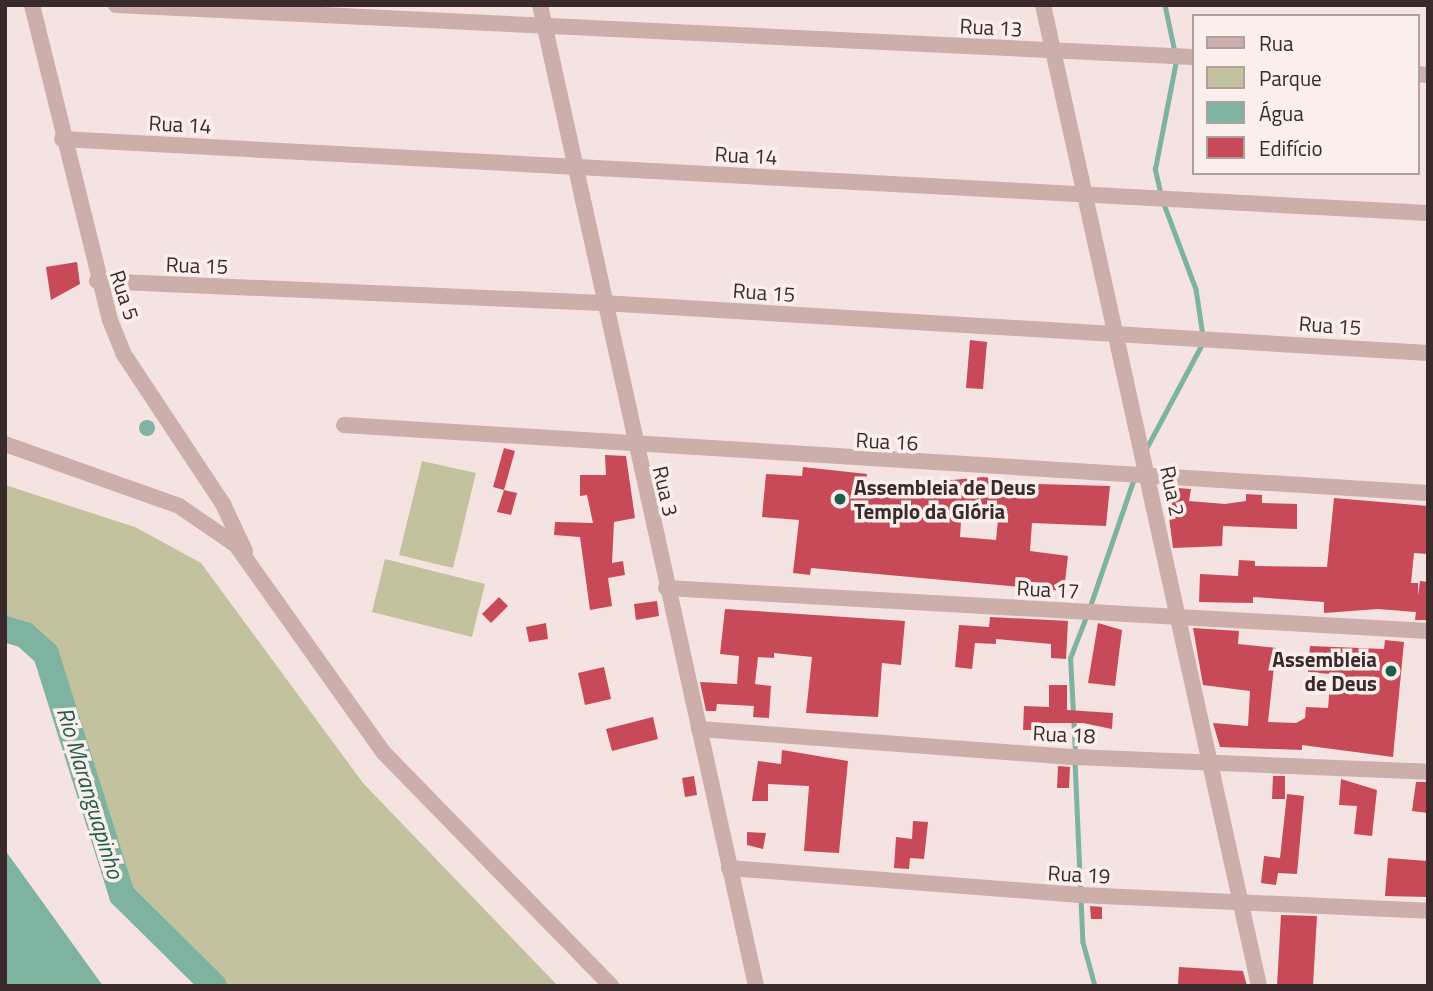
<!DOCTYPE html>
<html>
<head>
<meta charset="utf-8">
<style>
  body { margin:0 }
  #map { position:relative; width:1433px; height:991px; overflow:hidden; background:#f4e3e0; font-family:"Titillium Web",sans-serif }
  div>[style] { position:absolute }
  .green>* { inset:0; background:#c3c29f }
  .water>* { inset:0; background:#7eb2a1 }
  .round { border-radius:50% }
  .stream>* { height:4.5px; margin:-2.25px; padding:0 2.25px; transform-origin:2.25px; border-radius:2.25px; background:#7eb2a1 }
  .river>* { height:26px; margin:-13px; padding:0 13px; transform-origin:13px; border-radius:13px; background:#7eb2a1 }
  .building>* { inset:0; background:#c84958 }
  .street>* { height:16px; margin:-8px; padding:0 8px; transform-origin:8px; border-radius:8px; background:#ccaeab }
  .dots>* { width:19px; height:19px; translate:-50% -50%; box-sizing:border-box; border:4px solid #fbefec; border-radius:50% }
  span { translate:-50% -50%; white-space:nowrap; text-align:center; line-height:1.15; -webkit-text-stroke:7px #fbefec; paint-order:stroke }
  .street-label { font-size:21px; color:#3a2a2b }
  .poi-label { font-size:21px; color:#3a2a2b; font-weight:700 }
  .left { translate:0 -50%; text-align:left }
  .right { translate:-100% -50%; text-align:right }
  .water-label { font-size:23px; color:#1e5d4a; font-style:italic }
  .frame { position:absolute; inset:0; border:7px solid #3a2a2b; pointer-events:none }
  .legend { position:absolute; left:1192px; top:14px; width:228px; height:161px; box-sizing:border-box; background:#fbefec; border:2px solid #aea09f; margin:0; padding:9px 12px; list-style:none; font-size:21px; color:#3a2a2b }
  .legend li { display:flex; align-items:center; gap:14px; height:35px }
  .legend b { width:35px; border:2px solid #aea09f }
</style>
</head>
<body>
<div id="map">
  <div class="green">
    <div style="clip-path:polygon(422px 461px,476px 473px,453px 568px,399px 555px)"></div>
    <div style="clip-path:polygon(5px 485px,135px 527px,201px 563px,363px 783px,558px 986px,214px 986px,122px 895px,46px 654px,25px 635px,5px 629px)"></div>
    <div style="clip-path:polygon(385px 559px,485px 584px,472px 637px,372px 612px)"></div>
  </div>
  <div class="water">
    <div class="round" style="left:139px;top:420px;width:16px;height:16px"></div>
    <div style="clip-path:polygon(5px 850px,103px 986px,5px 986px)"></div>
  </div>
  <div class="stream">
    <div style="left:1165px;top:5px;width:48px;rotate:78deg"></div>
    <div style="left:1161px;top:196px;width:28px;rotate:-103deg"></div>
    <div style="left:1155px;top:169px;width:110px;rotate:-79deg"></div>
    <div style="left:1164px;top:204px;width:91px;rotate:69.4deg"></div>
    <div style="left:1196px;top:289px;width:48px;rotate:81.5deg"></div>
    <div style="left:1147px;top:447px;width:117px;rotate:-61.9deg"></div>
    <div style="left:1089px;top:609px;width:139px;rotate:-71deg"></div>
    <div style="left:1075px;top:752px;width:94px;rotate:-93deg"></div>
    <div style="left:1070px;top:658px;width:44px;rotate:-68.7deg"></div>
    <div style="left:1075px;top:761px;width:181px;rotate:87.5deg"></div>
    <div style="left:1083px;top:942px;width:46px;rotate:74.7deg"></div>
  </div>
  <div class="river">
    <div style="left:5px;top:629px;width:21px;rotate:17deg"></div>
    <div style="left:25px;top:635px;width:28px;rotate:42deg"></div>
    <div style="left:46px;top:654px;width:253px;rotate:72.5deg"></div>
    <div style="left:122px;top:895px;width:129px;rotate:44.7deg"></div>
  </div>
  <div class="building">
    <div style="clip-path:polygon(77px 262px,80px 284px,51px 300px,46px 267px)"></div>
    <div style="clip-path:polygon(970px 340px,987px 342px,983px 389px,966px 388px)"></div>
    <div style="clip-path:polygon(504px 448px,515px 451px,504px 490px,493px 487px)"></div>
    <div style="clip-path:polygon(605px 455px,626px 456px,635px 518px,614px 522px,612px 563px,623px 561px,625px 575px,608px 578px,612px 606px,590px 610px,580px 537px,554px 535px,555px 522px,593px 523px,587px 495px,580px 496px,580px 475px,606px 475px)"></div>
    <div style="clip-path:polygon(evenodd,803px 467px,867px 474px,865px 484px,892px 486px,983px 477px,1000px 479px,1000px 488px,1017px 490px,1036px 491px,1037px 484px,1110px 486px,1106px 526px,1032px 523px,1030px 551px,1068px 556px,1064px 591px,811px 568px,810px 575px,793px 573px,799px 520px,762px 517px,766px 474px,802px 476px,803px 467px,962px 507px,999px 509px,996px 540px,960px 537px,962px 507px)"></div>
    <div style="clip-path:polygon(1165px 487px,1191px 489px,1189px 501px,1225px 504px,1246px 501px,1246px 494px,1262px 495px,1262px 503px,1297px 504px,1297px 529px,1223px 526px,1222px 546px,1173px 548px)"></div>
    <div style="clip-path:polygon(504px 490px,517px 493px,511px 515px,497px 512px)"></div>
    <div style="clip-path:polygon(1334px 498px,1428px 506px,1428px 554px,1414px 553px,1411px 583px,1418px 583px,1418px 596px,1420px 581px,1428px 582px,1428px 620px,1415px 620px,1416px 612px,1378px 609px,1324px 613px,1324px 602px,1253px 597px,1253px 603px,1199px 602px,1200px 574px,1238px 576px,1239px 560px,1255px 561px,1255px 566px,1327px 567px)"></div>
    <div style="clip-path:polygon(499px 597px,508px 606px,491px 623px,482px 614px)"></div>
    <div style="clip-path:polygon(657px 601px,659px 616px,636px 620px,634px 604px)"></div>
    <div style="clip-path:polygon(725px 609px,905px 621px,901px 665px,882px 663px,878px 717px,806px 713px,812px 657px,774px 653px,774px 658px,758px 657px,755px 684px,771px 686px,769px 718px,753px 717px,754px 706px,717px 704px,716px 711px,706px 711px,700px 682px,737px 684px,739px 656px,720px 654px)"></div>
    <div style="clip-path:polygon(990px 617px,1068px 621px,1066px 659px,1051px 658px,1051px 644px,996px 639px,996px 644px,975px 643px,972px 669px,955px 667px,959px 625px,989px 627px)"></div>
    <div style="clip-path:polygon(546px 623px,548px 639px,529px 642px,526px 627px)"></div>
    <div style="clip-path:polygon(1098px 623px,1122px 630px,1115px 686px,1088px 683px)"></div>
    <div style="clip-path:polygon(1193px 628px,1239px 631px,1238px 644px,1276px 648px,1268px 722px,1296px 723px,1305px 718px,1306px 707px,1328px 708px,1331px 674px,1308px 672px,1310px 646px,1384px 649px,1385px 640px,1404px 642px,1393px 757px,1302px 745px,1302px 750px,1220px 747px,1213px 723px,1248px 726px,1250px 691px,1203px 685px)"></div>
    <div style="clip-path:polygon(604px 667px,611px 699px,585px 705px,578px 673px)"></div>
    <div style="clip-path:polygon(1049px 685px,1067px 685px,1067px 710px,1113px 713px,1112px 729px,1083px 723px,1036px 723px,1036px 730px,1023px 730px,1024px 706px,1049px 707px)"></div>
    <div style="clip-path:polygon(653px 717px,658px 739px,612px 751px,606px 729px)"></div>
    <div style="clip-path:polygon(782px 750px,848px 761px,839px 853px,804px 851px,809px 786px,768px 784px,768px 801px,752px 801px,758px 761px,781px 764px)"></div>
    <div style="clip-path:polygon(1058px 766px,1070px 767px,1069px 788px,1057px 788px)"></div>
    <div style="clip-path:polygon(694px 776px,697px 795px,685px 797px,682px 778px)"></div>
    <div style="clip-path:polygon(1273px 776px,1285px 776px,1285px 799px,1272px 799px)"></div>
    <div style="clip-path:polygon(1341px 779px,1377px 790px,1372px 836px,1354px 834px,1357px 806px,1339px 805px)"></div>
    <div style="clip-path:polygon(1416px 782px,1428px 782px,1428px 813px,1412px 811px)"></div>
    <div style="clip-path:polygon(1287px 794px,1304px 796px,1297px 874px,1278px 873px,1276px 885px,1261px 883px,1264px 856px,1280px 858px)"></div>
    <div style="clip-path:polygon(913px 821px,928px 822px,924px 859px,910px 858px,909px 869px,894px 868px,896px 837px,912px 839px)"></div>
    <div style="clip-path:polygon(747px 832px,766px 833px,763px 849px,747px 845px)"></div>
    <div style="clip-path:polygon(1388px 858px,1428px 861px,1428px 897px,1385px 896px)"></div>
    <div style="clip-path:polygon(1090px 906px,1102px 907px,1102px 919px,1091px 919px)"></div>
    <div style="clip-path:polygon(1281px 915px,1317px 916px,1313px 986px,1277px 986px)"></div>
    <div style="clip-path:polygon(1179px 967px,1243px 971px,1247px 986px,1178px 986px)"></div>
  </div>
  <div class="street">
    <div style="left:32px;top:5px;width:325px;rotate:76.1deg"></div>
    <div style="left:110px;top:320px;width:35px;rotate:68deg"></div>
    <div style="left:123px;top:353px;width:181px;rotate:56.5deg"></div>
    <div style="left:223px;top:504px;width:52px;rotate:64.9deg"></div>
    <div style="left:116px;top:5px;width:1078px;rotate:2.76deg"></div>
    <div style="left:540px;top:5px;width:1004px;rotate:77.58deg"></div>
    <div style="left:1043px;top:5px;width:1004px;rotate:77.58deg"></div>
    <div style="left:1417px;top:74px;width:11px;rotate:5deg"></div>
    <div style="left:62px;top:139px;width:1368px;rotate:3.1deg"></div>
    <div style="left:97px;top:281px;width:506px;rotate:2.49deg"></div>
    <div style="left:603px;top:303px;width:827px;rotate:3.47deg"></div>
    <div style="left:344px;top:425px;width:1086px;rotate:3.59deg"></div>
    <div style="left:5px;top:444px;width:185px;rotate:19.6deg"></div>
    <div style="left:179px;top:506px;width:69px;rotate:34.4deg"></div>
    <div style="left:236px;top:545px;width:255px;rotate:54.6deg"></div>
    <div style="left:384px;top:753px;width:325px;rotate:45.7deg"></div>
    <div style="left:666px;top:588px;width:763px;rotate:3.23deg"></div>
    <div style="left:699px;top:729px;width:377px;rotate:4.3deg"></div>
    <div style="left:1075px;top:757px;width:353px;rotate:2.4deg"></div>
    <div style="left:729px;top:868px;width:352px;rotate:4.4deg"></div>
    <div style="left:1080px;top:895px;width:348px;rotate:2.6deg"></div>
  </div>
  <div class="dots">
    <div style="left:840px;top:499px;background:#1e5d4a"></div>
    <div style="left:1391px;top:671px;background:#1e5d4a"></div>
  </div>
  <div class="street-label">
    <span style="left:991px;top:27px;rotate:3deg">Rua 13</span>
    <span style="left:180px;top:124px;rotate:3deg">Rua 14</span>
    <span style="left:746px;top:155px;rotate:3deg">Rua 14</span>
    <span style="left:197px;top:265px;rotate:2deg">Rua 15</span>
    <span style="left:764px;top:292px;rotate:4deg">Rua 15</span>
    <span style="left:125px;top:295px;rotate:72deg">Rua 5</span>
    <span style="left:1330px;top:325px;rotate:4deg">Rua 15</span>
    <span style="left:887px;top:441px;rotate:3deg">Rua 16</span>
    <span style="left:666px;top:491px;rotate:77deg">Rua 3</span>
    <span style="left:1173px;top:491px;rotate:78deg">Rua 2</span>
    <span style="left:1048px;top:589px;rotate:3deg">Rua 17</span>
    <span style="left:1064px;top:734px;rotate:3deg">Rua 18</span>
    <span style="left:1079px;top:874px;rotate:3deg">Rua 19</span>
  </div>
  <div class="poi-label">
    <span class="left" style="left:854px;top:499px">Assembleia de Deus<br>Templo da Glória</span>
    <span class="right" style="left:1377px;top:671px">Assembleia<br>de Deus</span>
  </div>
  <div class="water-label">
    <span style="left:90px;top:793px;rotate:73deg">Rio Maranguapinho</span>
  </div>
  <div class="frame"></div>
  <ul class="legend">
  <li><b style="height:9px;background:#ccaeab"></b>Rua</li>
  <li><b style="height:19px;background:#c3c29f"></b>Parque</li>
  <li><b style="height:19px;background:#7eb2a1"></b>Água</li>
  <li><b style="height:19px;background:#c84958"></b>Edifício</li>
  </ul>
</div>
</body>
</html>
